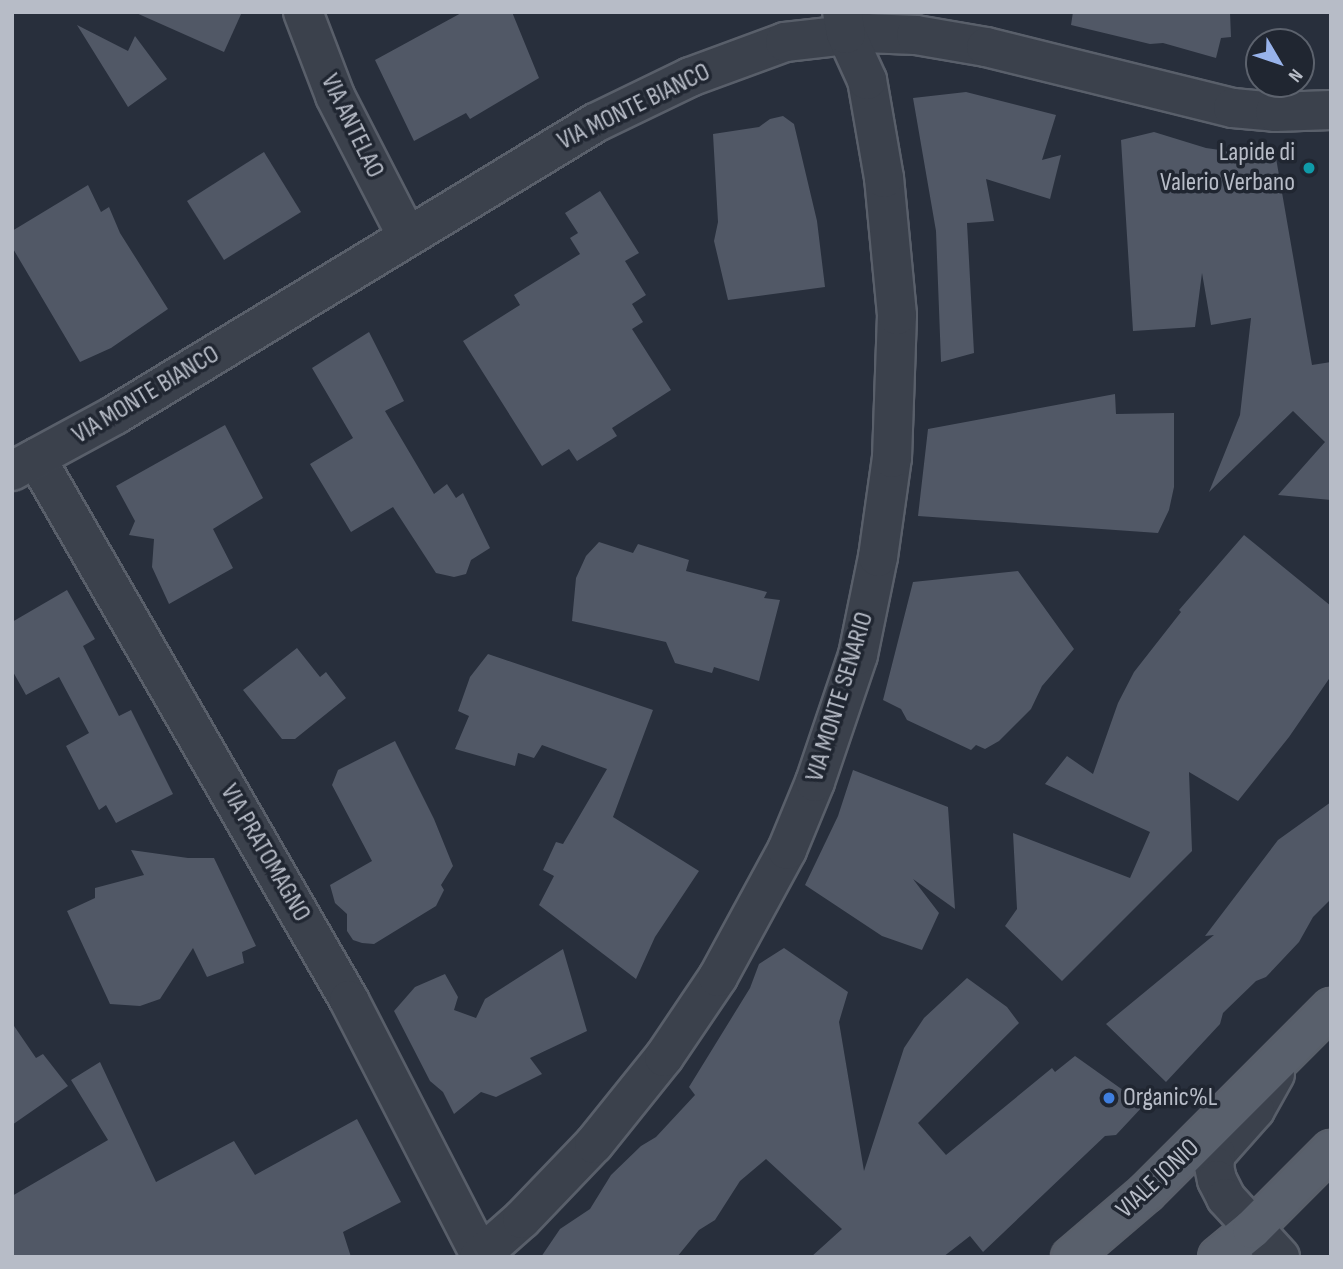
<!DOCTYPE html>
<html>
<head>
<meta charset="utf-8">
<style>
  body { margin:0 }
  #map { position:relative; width:1343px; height:1269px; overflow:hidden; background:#282f3c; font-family:"Sofia Sans Condensed",sans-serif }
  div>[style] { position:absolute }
  .building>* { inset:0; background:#515866 }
  .roads { filter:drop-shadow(2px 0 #595f6a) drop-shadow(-2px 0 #595f6a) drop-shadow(0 2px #595f6a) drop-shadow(0 -2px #595f6a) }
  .minor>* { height:38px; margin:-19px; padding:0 19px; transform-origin:19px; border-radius:19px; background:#3b414c }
  .primary>* { height:38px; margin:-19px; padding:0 19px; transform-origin:19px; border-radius:19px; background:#59606c }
  .dots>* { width:19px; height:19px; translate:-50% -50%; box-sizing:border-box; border:4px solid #202631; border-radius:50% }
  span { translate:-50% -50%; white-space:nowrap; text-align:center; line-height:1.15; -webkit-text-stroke:7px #202631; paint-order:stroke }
  .street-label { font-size:26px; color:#b7bcc7 }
  .poi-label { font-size:26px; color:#b7bcc7 }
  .right { translate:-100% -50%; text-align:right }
  .left { translate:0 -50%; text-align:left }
  .frame { position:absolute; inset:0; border:14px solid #b7bcc7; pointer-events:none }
  .north { position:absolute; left:1245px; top:28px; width:70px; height:70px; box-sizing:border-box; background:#202631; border:2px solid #5c626d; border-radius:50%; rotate:129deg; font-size:19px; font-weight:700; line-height:28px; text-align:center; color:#b7bcc7 }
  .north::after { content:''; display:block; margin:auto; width:24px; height:32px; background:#98b3eb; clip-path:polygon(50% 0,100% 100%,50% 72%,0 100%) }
</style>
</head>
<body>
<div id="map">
  <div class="building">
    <div style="clip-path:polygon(134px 12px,242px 12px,224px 52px)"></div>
    <div style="clip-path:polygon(463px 12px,512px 12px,539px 78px,470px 119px,466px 113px,414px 141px,375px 60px)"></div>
    <div style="clip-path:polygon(1073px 12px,1230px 12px,1231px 37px,1221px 38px,1216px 58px,1163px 43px,1150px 44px,1071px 25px)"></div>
    <div style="clip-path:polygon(77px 25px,128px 51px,135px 36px,167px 79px,128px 107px)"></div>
    <div style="clip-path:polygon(966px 92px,1056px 115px,1042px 160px,1061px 155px,1050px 199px,986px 179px,994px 221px,967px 223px,974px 353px,941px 362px,936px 231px,913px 98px)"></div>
    <div style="clip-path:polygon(783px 116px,794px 124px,817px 221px,825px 287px,728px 300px,714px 241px,718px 222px,713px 134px,759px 127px,770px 119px)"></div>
    <div style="clip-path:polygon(1154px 132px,1206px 148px,1276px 158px,1312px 365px,1331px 362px,1331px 500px,1278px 495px,1325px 442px,1293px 411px,1209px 492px,1240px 415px,1251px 318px,1211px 325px,1202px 273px,1195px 327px,1133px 331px,1121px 140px)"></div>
    <div style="clip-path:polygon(264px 152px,301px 212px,224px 260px,187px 201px)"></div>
    <div style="clip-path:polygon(88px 185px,101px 212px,109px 207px,120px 233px,168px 309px,111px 348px,80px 362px,12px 247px,12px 231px)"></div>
    <div style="clip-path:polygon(600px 191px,639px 253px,625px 261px,646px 295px,632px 304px,643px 322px,632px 329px,671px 390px,612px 428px,617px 436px,577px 461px,569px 449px,542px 466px,463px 341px,520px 305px,514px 295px,580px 254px,570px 238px,578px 233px,565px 213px)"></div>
    <div style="clip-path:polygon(369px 332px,404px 401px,385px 411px,434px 494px,447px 484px,456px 498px,463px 493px,490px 548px,471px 560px,466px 574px,454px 577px,436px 573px,393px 507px,351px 532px,310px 464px,353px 438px,312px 368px)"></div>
    <div style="clip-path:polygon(1115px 394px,1116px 414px,1174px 413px,1174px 487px,1169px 510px,1158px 533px,918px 516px,928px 429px)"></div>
    <div style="clip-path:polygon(225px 425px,263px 498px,213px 529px,233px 568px,169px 604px,152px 567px,154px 539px,129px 535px,135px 521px,116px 486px)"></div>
    <div style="clip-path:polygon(1244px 535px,1331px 606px,1331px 676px,1289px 737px,1238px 801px,1189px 772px,1192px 851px,1062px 981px,1005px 926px,1017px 909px,1013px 833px,1130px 878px,1150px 832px,1045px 784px,1067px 756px,1093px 774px,1118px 703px,1134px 672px,1181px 612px,1179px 610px)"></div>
    <div style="clip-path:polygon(599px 542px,633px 553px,638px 544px,689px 560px,686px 571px,767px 592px,764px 598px,780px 600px,759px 681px,714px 667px,712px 673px,675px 663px,666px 642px,572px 621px,576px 578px,586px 556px)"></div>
    <div style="clip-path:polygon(1018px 571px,1074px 649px,1042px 686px,1031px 709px,999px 741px,985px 749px,976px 745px,971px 750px,907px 720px,901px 709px,883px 700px,913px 582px)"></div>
    <div style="clip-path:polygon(67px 590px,95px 639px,83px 646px,119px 716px,131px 710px,173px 794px,116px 823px,106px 805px,99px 810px,66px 746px,89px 733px,59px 677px,26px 695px,12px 670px,12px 622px)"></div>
    <div style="clip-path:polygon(297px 648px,320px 677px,326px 672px,346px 698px,295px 739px,282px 739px,243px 690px)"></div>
    <div style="clip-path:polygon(488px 654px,653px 710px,613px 817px,699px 871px,655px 937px,636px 979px,539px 905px,554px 876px,543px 870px,556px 842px,563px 844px,607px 769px,542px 745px,534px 758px,518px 753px,515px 766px,455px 749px,469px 716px,458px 711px,470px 677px)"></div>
    <div style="clip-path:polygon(395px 741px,434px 819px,453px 866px,441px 885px,444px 890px,436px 906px,374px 944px,362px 943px,353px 940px,347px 931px,347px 914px,335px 903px,330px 885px,372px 861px,332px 785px,338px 770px)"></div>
    <div style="clip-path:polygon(853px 770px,948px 807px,955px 909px,913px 879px,939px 913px,922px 950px,882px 936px,805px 885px,838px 816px)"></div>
    <div style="clip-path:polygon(1331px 802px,1331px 899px,1313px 917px,1299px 942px,1266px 977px,1256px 981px,1223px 1013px,1220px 1024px,1166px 1082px,1106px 1024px,1214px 935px,1205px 936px,1278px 840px)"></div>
    <div style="clip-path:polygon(131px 850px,188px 858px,214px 858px,256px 946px,242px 952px,244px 963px,207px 977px,193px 948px,160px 999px,140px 1006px,110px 1004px,67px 911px,95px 898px,95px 888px,144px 875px)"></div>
    <div style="clip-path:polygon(784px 948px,848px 992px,839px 1022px,864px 1171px,904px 1048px,924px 1018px,967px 978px,1007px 1007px,1019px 1023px,918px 1123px,946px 1155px,1052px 1068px,1055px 1072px,1075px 1056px,1144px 1105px,1116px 1135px,1105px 1136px,983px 1252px,970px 1236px,943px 1257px,811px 1257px,842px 1229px,766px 1159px,740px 1181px,715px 1220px,699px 1230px,677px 1257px,541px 1257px,560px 1229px,590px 1209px,611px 1175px,641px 1146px,656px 1137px,695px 1095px,689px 1087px,750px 988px,759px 964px)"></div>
    <div style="clip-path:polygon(563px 949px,587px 1031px,530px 1058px,542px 1074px,496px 1097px,481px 1092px,454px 1114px,443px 1092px,430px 1081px,394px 1011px,415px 987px,445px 974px,458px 997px,454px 1010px,476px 1018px,485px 999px)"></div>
    <div style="clip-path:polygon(12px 1023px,36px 1058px,43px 1054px,68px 1086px,12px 1125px)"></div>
    <div style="clip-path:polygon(100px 1062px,156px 1182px,234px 1141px,255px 1175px,357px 1119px,401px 1202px,343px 1232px,351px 1257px,12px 1257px,12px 1196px,108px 1140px,71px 1080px)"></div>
  </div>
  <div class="roads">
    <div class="minor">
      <div style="left:303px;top:12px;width:90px;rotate:69.1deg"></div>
      <div style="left:335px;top:96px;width:157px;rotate:62.8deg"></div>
      <div style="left:36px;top:458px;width:626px;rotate:59.99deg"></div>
      <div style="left:349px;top:1000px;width:287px;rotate:62.8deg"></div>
      <div style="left:12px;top:471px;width:117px;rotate:-28.5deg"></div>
      <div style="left:115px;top:415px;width:562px;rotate:-31.31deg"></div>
      <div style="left:595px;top:123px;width:106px;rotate:-25.8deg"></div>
      <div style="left:690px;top:77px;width:101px;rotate:-20.2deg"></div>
      <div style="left:785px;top:42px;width:81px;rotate:-6.4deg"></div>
      <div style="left:865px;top:33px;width:51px;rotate:2.2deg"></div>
      <div style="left:916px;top:35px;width:71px;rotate:9.7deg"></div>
      <div style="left:986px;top:47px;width:254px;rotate:13.9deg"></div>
      <div style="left:1233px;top:108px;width:42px;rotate:5.4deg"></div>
      <div style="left:1275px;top:112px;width:56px;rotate:-2deg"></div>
      <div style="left:1275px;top:1074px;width:41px;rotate:119.1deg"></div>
      <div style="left:1255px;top:1110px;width:59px;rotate:131.6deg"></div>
      <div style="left:1216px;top:1154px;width:12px;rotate:99deg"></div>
      <div style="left:1214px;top:1166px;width:14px;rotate:78deg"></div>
      <div style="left:1217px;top:1180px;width:20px;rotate:63deg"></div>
      <div style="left:1226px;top:1198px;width:80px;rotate:47.5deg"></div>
      <div style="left:479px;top:1257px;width:57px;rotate:-41.5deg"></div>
      <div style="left:522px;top:1219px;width:104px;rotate:-46.2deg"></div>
      <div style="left:594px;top:1144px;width:112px;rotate:-51.2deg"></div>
      <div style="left:664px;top:1057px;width:97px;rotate:-56deg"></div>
      <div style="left:718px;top:977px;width:145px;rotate:-61.5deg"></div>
      <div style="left:787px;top:850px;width:74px;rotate:-67.6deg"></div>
      <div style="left:815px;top:782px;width:134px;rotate:-71.3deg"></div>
      <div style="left:858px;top:655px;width:100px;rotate:-78.5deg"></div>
      <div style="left:878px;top:557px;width:100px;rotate:-82deg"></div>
      <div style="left:892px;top:458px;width:143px;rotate:-88deg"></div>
      <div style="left:897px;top:315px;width:138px;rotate:-95.4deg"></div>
      <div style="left:884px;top:178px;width:99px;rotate:-99.8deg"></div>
      <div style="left:867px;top:80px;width:51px;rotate:-114.5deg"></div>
      <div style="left:846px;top:34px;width:22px;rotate:-100deg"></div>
    </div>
    <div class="primary">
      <div style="left:1071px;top:1257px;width:99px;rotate:-40.5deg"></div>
      <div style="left:1146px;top:1193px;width:262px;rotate:-45deg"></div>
      <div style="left:1218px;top:1257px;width:44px;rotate:-39.5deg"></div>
      <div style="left:1252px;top:1229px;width:112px;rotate:-45deg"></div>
    </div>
  </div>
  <div class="dots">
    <div style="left:1309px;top:168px;background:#0f9aa8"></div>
    <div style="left:1109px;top:1098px;background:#3f7fe0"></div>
  </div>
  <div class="street-label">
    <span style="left:634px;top:107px;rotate:-26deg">VIA MONTE BIANCO</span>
    <span style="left:352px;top:126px;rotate:64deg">VIA ANTELAO</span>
    <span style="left:146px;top:395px;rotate:-31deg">VIA MONTE BIANCO</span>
    <span style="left:840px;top:697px;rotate:-73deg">VIA MONTE SENARIO</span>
    <span style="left:265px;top:853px;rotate:60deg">VIA PRATOMAGNO</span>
    <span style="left:1158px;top:1179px;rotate:-43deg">VIALE JONIO</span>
  </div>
  <div class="poi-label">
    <span class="right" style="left:1295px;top:168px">Lapide di<br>Valerio Verbano</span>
    <span class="left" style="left:1123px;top:1098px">Organic%L</span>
  </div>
  <div class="frame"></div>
  <div class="north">N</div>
</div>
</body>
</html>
